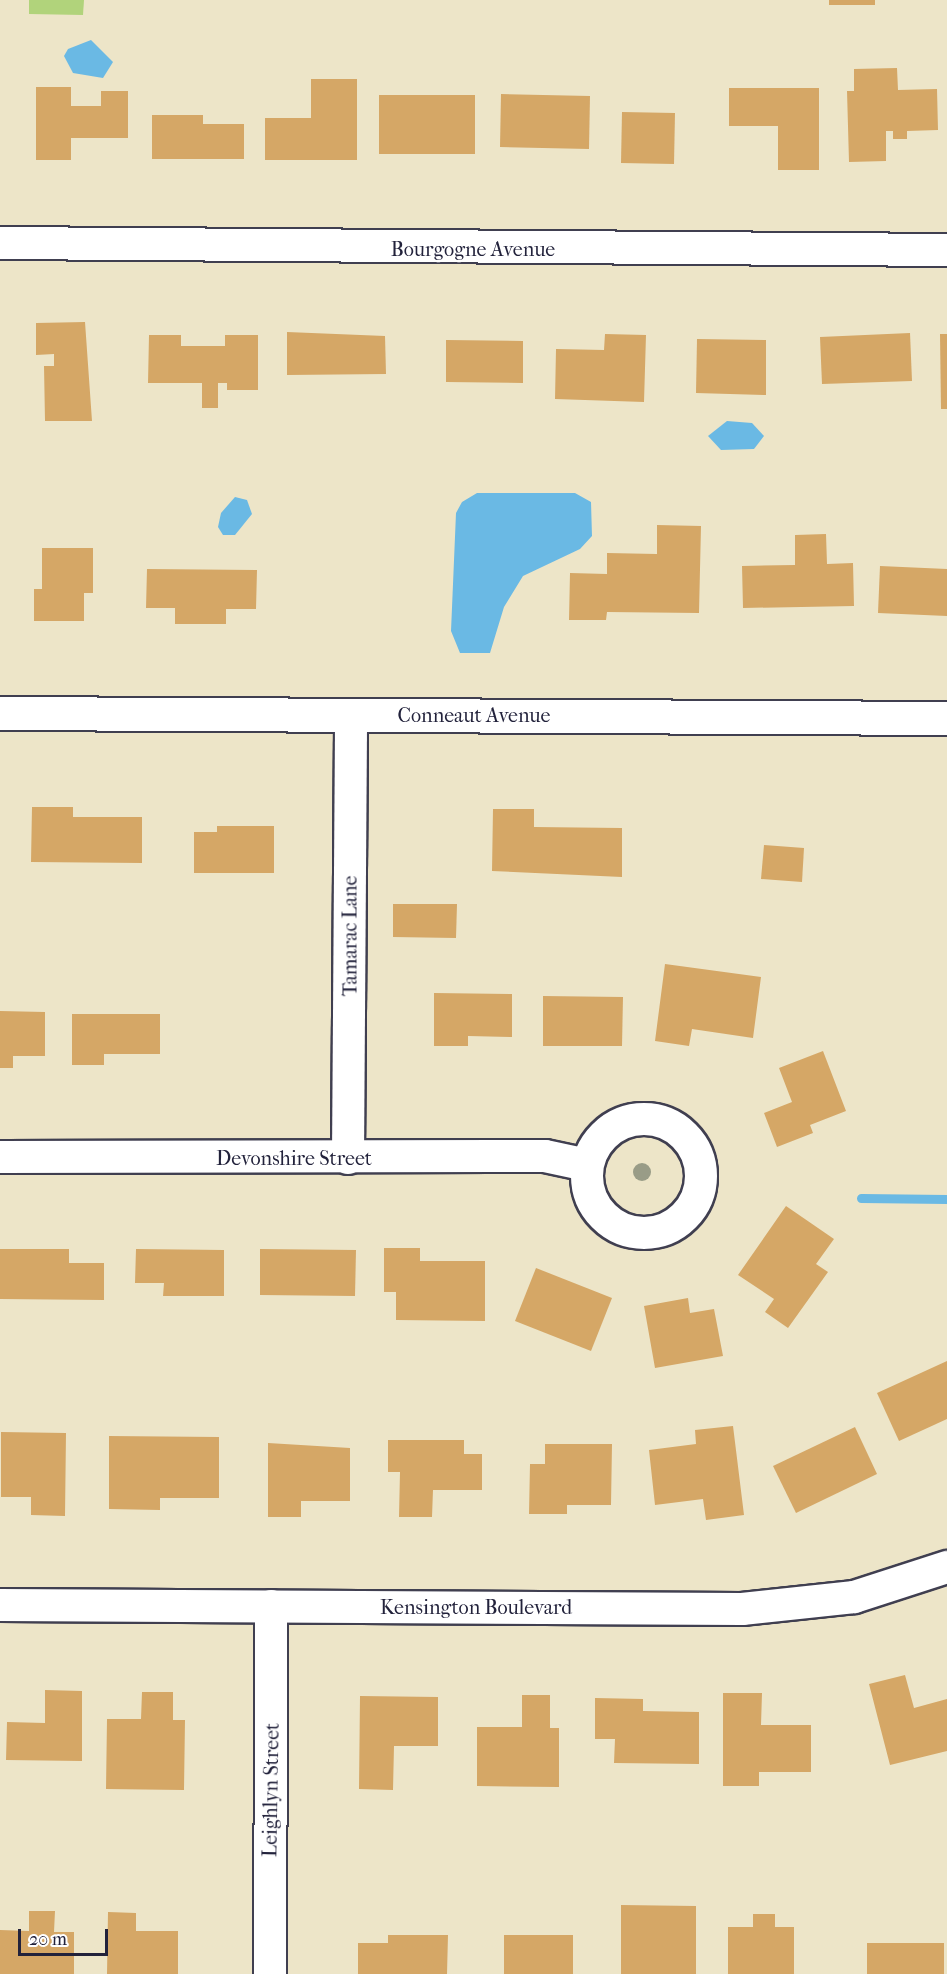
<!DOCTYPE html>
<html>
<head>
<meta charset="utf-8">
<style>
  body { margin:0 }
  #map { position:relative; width:947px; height:1974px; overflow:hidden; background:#ede5c8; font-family:"IM FELL French Canon",serif }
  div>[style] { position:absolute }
  .green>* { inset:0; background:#b1d37b }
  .water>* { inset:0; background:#6ab9e4 }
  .stream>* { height:9px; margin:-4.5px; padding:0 4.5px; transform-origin:4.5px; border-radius:4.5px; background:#6ab9e4 }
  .building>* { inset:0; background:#d5a766 }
  .roads { filter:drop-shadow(2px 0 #403f50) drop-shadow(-2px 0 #403f50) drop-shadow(0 2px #403f50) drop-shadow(0 -2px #403f50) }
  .minor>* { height:32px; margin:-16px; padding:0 16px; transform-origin:16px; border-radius:16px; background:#fff }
  .minor>.ring { margin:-16px; padding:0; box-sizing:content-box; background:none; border:32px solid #fff; border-radius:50% }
  .tertiary>* { height:33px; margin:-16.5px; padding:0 16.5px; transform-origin:16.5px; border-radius:16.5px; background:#fff }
  .trees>* { width:18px; height:18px; margin:-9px; border-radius:50%; background:#999c87 }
  span { translate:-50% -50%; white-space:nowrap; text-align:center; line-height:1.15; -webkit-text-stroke:4.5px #fff; paint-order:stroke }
  .street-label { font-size:20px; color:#22223b }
  .scale { position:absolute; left:18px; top:1929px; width:90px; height:27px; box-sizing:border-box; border:3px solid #22223b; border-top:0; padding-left:8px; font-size:18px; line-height:21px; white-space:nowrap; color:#22223b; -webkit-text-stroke:4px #fff; paint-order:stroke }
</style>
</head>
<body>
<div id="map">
  <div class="green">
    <div style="clip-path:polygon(29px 0,84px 0,83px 15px,29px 14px)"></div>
  </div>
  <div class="water">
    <div style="clip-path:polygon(91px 40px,113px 62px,103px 78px,73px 73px,64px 56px,68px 49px)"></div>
    <div style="clip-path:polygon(727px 421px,752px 423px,764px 436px,754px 449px,721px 450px,708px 436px)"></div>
    <div style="clip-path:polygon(477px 493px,575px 493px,591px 502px,592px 536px,580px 549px,523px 576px,504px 607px,490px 653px,460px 653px,451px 631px,456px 513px,462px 502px)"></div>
    <div style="clip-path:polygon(235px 497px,247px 500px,252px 514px,235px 535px,223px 535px,218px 527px,221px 513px)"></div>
  </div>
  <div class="stream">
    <div style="left:861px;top:1198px;width:86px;rotate:0.7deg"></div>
  </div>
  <div class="building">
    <div style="clip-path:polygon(829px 0,875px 0,875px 5px,829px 5px)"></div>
    <div style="clip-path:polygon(897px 68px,898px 90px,937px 89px,938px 130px,907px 131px,907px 139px,893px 139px,893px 131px,886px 131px,886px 161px,849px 162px,847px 91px,854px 91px,854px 69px)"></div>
    <div style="clip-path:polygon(311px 79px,357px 79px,357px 160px,265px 160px,265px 118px,311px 118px)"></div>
    <div style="clip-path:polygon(36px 87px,71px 87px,71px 106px,101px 106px,101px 91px,128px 91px,128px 138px,71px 138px,71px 160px,36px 160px)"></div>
    <div style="clip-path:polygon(729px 88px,819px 88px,819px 170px,778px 170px,778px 126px,729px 126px)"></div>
    <div style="clip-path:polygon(501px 94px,590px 96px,589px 149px,500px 147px)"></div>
    <div style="clip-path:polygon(379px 95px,475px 95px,475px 154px,379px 154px)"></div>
    <div style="clip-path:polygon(622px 112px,675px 113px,674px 164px,621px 163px)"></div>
    <div style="clip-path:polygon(152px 115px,203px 115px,203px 124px,244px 124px,244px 159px,152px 159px)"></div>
    <div style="clip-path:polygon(85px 322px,92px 421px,45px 421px,44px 366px,54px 366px,54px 354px,36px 355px,36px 323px)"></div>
    <div style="clip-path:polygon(287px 332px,385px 336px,386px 374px,287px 375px)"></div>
    <div style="clip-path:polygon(910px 333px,912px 381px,822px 384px,820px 337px)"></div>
    <div style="clip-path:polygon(605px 334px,646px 335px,644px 402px,555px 399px,556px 349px,604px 350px)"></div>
    <div style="clip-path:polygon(940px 334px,947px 334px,947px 409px,941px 409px)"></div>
    <div style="clip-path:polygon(149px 335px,181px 335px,181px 346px,225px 346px,225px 335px,258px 335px,258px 390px,227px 390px,227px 383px,218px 383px,218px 408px,202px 408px,202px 383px,148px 383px)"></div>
    <div style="clip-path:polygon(697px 339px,766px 340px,766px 395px,696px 393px)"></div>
    <div style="clip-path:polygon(446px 340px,523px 341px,523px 383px,446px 382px)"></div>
    <div style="clip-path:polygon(657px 525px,701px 526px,699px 613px,607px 612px,606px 620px,569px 620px,570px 573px,607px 574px,607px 553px,657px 554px)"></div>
    <div style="clip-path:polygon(826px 534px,827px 564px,853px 563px,854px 606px,743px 608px,742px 566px,795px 565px,795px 535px)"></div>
    <div style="clip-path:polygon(42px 548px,93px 548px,93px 593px,84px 593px,84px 621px,34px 621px,34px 589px,42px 589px)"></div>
    <div style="clip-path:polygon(880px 566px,947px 569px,947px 616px,878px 613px)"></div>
    <div style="clip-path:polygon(147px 569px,257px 570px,256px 609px,226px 609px,226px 624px,175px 624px,175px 608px,146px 608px)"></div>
    <div style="clip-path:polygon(32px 807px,73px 807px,73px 817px,142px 817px,142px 863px,31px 862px)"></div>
    <div style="clip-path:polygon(493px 809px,534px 809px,534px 827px,622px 828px,622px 877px,492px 871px)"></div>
    <div style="clip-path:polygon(217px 826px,274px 826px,274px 873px,194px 873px,194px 832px,217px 832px)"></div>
    <div style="clip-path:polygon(764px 845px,804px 848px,802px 882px,761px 879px)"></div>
    <div style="clip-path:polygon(393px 904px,457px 904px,456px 938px,393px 937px)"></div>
    <div style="clip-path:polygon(665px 964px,761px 977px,753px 1038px,692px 1029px,689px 1046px,655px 1041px)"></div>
    <div style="clip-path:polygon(434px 993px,512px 994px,512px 1037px,468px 1036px,468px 1046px,434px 1046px)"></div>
    <div style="clip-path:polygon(543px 996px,623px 997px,622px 1046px,543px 1046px)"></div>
    <div style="clip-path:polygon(0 1011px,45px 1012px,45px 1056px,13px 1056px,13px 1068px,0 1068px)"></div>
    <div style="clip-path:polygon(72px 1014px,160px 1014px,160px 1054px,104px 1054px,104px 1065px,72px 1065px)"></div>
    <div style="clip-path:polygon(823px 1051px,846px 1111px,810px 1125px,813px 1133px,777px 1147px,764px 1113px,792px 1102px,779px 1068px)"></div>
    <div style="clip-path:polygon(786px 1206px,834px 1239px,816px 1264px,828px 1272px,788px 1328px,765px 1312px,774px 1299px,738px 1275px)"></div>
    <div style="clip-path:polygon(384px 1248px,420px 1248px,420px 1261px,485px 1261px,485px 1321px,396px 1320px,396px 1292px,384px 1292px)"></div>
    <div style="clip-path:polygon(0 1249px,69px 1249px,69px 1263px,104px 1263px,104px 1300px,0 1299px)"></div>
    <div style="clip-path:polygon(136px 1249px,224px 1250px,224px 1296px,163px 1296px,164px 1283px,135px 1283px)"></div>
    <div style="clip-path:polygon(260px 1249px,356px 1250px,355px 1296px,260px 1295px)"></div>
    <div style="clip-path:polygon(536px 1268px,612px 1298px,591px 1351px,515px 1321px)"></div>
    <div style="clip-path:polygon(688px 1298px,690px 1313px,714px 1309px,723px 1356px,655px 1368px,644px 1306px)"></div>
    <div style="clip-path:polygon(947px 1361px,947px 1419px,899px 1441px,877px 1393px)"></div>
    <div style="clip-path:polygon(733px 1426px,744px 1515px,706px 1520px,703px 1499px,655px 1505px,649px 1450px,696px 1444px,695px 1430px)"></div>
    <div style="clip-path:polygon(855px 1427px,877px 1474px,796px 1513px,773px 1466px)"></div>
    <div style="clip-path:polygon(1px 1432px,66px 1433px,65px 1516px,31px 1515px,31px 1497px,1px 1497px)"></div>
    <div style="clip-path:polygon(109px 1436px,219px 1437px,219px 1498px,160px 1498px,160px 1510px,109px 1509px)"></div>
    <div style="clip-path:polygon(388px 1440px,464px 1440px,464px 1454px,482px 1454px,482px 1490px,433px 1490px,432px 1517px,399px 1517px,400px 1472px,388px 1472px)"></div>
    <div style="clip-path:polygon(268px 1443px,350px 1448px,350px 1501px,301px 1501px,301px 1517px,268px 1517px)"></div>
    <div style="clip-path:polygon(545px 1444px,612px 1444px,611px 1505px,567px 1505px,567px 1514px,529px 1514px,530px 1464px,545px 1464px)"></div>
    <div style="clip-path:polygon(905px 1675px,914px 1708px,947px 1699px,947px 1751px,890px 1765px,869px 1684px)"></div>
    <div style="clip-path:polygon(45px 1690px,82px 1691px,82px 1761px,6px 1760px,7px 1722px,45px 1723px)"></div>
    <div style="clip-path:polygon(142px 1692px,173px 1692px,173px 1720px,185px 1720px,184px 1790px,106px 1789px,107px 1719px,141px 1719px)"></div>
    <div style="clip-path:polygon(723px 1693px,762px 1693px,761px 1725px,811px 1725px,811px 1772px,759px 1772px,759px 1786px,723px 1786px)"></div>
    <div style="clip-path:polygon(522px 1695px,550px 1695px,550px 1728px,559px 1728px,559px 1787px,477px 1786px,477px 1727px,522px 1727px)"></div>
    <div style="clip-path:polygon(360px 1696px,438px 1697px,438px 1746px,394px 1746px,393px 1790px,359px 1789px)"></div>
    <div style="clip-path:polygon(595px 1698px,643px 1699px,643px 1711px,699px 1712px,699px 1764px,614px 1763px,615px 1739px,595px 1739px)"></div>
    <div style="clip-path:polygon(621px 1905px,696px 1906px,696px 1974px,621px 1974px)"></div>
    <div style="clip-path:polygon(29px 1911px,55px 1911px,54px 1932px,74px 1932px,74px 1974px,0 1974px,0 1930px,29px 1931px)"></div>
    <div style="clip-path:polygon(108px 1912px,136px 1913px,136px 1931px,178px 1931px,178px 1974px,107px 1974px)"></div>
    <div style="clip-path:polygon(753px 1914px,775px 1914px,775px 1927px,794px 1927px,794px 1974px,728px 1974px,728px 1927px,753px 1927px)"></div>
    <div style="clip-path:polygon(388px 1935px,448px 1935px,447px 1974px,358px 1974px,358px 1943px,388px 1943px)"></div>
    <div style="clip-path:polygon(504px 1935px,573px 1935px,573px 1974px,504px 1974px)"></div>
    <div style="clip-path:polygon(867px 1943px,944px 1943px,944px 1974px,867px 1974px)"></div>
  </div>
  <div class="roads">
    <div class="minor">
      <div style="left:0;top:243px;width:947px;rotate:0.42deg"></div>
      <div class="ring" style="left:587px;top:1119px;width:82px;height:82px"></div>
      <div style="left:0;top:1157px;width:545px;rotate:-0.11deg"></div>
      <div style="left:545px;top:1156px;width:43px;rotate:12.1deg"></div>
      <div style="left:348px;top:1158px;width:443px;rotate:-89.6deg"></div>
      <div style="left:0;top:1605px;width:742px;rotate:0.31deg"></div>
      <div style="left:742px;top:1609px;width:113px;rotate:-6.1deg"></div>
      <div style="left:854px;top:1597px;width:98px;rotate:-17.9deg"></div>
      <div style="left:270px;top:1974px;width:368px;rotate:-89.8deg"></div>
    </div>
    <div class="tertiary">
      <div style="left:0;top:713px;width:947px;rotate:0.3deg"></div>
    </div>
  </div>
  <div class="trees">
    <div style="left:642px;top:1172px"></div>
  </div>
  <div class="street-label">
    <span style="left:473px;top:249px">Bourgogne Avenue</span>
    <span style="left:474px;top:715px">Conneaut Avenue</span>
    <span style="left:350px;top:936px;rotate:-90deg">Tamarac Lane</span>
    <span style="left:294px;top:1158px">Devonshire Street</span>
    <span style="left:476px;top:1607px">Kensington Boulevard</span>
    <span style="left:271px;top:1790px;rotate:-89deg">Leighlyn Street</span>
  </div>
  <div class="scale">20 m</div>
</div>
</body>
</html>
